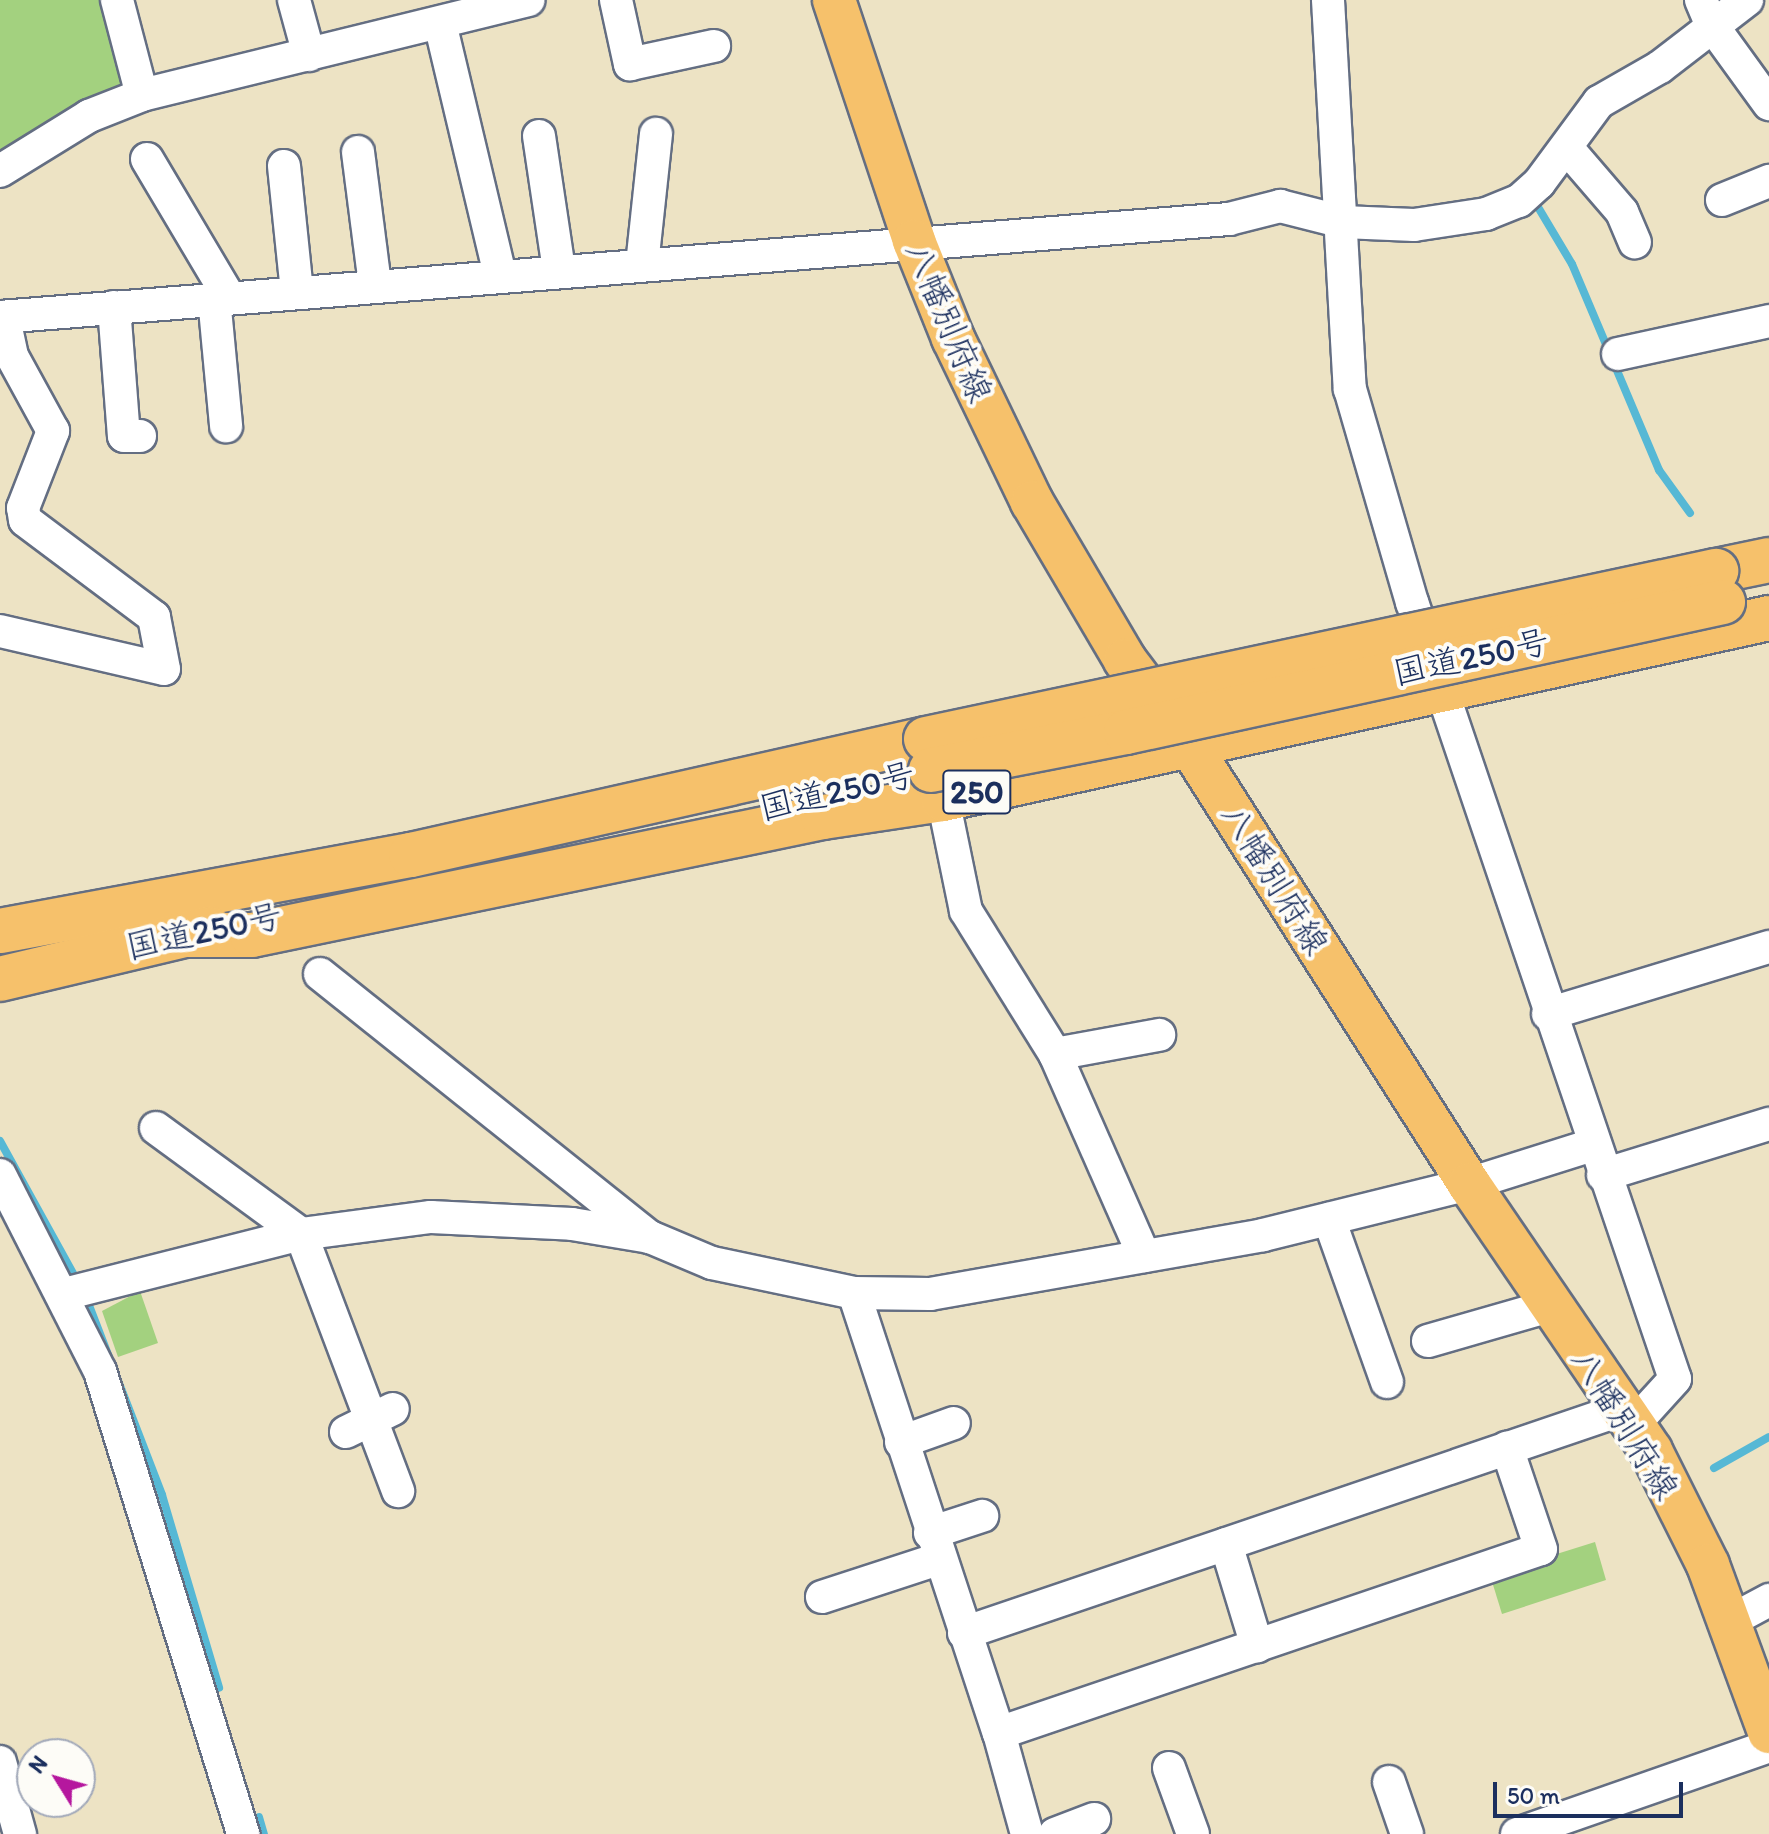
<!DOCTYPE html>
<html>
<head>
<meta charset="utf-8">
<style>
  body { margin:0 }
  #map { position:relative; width:1769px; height:1834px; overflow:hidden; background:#ede3c4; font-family:Itim,"Klee One",sans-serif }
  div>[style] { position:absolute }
  .green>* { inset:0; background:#a3d17f }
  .stream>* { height:8px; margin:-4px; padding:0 4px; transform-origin:4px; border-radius:4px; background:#56b8d5 }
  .roads { filter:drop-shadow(2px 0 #646e82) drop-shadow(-2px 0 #646e82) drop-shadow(0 2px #646e82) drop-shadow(0 -2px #646e82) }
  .minor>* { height:32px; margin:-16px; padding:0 16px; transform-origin:16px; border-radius:16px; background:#fff }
  .major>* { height:42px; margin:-21px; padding:0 21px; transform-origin:21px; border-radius:21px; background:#f6c16b }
  .highway>* { height:44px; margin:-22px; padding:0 22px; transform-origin:22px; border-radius:22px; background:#f6c16b }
  .bridges { filter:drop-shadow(2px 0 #646e82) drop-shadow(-2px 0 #646e82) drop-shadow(0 2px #646e82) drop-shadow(0 -2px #646e82) }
  .highway-bridge>* { height:44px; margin:-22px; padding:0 22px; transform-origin:22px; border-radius:22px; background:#f6c16b }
  span { translate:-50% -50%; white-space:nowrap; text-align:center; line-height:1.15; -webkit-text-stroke:8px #fdfcf7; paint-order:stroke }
  .shield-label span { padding:2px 6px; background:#fdfcf7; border:2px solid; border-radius:6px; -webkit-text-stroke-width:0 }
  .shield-label { font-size:32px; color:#1b2f5e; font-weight:700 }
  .street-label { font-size:34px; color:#1b2f5e }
  .north { position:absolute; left:16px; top:1738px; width:80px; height:80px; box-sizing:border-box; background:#fdfcf7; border:2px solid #a3aaba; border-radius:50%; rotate:307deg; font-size:22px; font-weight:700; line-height:32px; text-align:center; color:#1b2f5e }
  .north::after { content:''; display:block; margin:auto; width:28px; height:36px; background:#b5179e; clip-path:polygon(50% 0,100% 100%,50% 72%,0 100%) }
  .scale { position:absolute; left:1493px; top:1782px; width:190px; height:36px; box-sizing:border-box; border:4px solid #1b2f5e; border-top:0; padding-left:10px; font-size:24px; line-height:28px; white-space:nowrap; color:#1b2f5e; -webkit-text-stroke:6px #fdfcf7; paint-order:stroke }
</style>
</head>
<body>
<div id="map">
  <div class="green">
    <div style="clip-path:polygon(0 0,99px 0,121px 83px,110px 99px,0 158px)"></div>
    <div style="clip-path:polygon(140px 1291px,158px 1343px,118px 1357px,102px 1311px)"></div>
    <div style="clip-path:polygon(1595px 1542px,1606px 1580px,1502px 1614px,1490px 1575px)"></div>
  </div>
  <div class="stream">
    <div style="left:1532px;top:197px;width:78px;rotate:59.2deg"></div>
    <div style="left:1572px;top:264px;width:224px;rotate:67.1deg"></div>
    <div style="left:1659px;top:470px;width:53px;rotate:54.2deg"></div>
    <div style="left:0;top:1141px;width:163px;rotate:61.1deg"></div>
    <div style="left:85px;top:1295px;width:214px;rotate:68.9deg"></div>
    <div style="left:162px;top:1495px;width:201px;rotate:73.5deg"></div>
    <div style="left:1714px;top:1468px;width:63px;rotate:-29.4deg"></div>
    <div style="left:259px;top:1817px;width:18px;rotate:74deg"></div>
  </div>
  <div class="roads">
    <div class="minor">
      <div style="left:117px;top:0;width:98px;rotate:75.3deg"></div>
      <div style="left:294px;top:0;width:57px;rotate:74.7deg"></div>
      <div style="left:616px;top:0;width:66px;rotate:77.7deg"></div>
      <div style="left:630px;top:64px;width:86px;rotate:-12.1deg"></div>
      <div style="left:1328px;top:0;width:390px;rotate:86.8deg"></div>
      <div style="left:1350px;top:389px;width:222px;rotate:73.8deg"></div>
      <div style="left:1412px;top:602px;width:820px;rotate:71.3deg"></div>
      <div style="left:1675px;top:1379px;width:61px;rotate:132.3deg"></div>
      <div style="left:1701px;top:0;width:26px;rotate:67deg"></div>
      <div style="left:1711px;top:24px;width:99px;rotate:54.1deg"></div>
      <div style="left:440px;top:23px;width:258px;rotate:76.6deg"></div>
      <div style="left:539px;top:136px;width:135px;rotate:81.5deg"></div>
      <div style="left:1567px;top:148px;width:84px;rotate:49.3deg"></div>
      <div style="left:1622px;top:212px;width:33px;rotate:67deg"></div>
      <div style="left:358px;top:152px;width:133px;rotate:82.7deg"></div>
      <div style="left:147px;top:159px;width:161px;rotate:59.3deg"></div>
      <div style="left:284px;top:166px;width:126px;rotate:84.1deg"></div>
      <div style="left:0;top:171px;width:105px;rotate:-31.7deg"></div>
      <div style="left:89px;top:116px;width:57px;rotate:-21.6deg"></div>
      <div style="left:142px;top:95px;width:398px;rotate:-13.8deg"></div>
      <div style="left:1722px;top:200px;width:51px;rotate:-22deg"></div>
      <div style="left:642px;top:265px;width:132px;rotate:-83.9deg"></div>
      <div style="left:214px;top:298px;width:129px;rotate:84.6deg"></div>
      <div style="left:114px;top:307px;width:129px;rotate:85.6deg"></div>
      <div style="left:124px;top:436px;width:16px"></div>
      <div style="left:0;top:317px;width:1233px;rotate:-4.56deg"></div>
      <div style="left:1229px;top:219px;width:53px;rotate:-14.3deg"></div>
      <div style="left:1280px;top:206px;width:65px;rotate:14.3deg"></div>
      <div style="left:1343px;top:222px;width:71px;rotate:2.4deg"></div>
      <div style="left:1414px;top:225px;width:73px;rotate:-8.7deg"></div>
      <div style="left:1486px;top:214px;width:35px;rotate:-22deg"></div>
      <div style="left:1519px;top:201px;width:27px;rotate:-42deg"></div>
      <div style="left:1539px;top:183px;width:101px;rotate:-53.5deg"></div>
      <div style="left:1599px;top:102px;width:70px;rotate:-29.8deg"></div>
      <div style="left:1660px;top:67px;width:110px;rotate:-37.6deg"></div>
      <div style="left:1618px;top:354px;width:155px;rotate:-12.3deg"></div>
      <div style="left:0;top:631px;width:168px;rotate:13deg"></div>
      <div style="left:164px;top:669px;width:53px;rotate:-100.9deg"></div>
      <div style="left:154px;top:617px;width:161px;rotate:-143.1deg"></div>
      <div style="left:25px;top:520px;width:12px;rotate:-99deg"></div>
      <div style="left:23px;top:508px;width:83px;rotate:-68.7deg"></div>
      <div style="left:53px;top:431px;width:85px;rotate:-118.7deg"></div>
      <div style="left:12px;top:356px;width:40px;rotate:-102deg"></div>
      <div style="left:943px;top:799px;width:114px;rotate:78.4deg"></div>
      <div style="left:966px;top:911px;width:168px;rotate:58.1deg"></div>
      <div style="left:1055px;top:1054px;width:221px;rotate:66.2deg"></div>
      <div style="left:320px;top:974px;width:422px;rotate:38.6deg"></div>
      <div style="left:1548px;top:1014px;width:231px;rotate:-16.9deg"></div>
      <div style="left:1055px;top:1054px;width:106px;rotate:-10.4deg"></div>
      <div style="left:156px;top:1128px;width:180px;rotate:36.2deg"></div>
      <div style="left:301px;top:1234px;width:275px;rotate:69.3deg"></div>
      <div style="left:0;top:1175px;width:220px;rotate:63deg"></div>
      <div style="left:100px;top:1371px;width:485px;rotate:72.8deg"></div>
      <div style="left:1603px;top:1175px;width:174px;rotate:-17.1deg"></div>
      <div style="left:1329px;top:1219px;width:173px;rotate:70.4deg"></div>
      <div style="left:854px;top:1293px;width:463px;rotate:71.8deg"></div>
      <div style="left:999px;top:1733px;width:105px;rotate:74.5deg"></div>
      <div style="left:64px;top:1294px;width:244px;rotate:-14.2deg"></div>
      <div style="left:301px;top:1234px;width:131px;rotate:-7.5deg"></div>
      <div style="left:431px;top:1217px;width:141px;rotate:2.8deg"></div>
      <div style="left:572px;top:1224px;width:79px;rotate:9.5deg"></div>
      <div style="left:650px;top:1237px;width:67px;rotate:22.8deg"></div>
      <div style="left:712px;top:1263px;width:145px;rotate:11.9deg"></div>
      <div style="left:854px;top:1293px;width:76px;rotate:0.8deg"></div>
      <div style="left:930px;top:1294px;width:338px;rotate:-10deg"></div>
      <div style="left:1263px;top:1235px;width:212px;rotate:-13.9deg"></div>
      <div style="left:1469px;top:1184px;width:130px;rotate:-17.5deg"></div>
      <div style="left:1428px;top:1341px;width:127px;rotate:-16deg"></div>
      <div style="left:346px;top:1432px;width:52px;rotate:-26.1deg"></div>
      <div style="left:901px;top:1442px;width:56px;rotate:-19.7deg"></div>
      <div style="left:930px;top:1533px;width:55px;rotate:-18.1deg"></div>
      <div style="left:1226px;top:1544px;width:107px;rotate:73.1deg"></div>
      <div style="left:822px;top:1597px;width:122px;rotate:-18.1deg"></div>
      <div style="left:1728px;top:1622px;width:47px;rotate:-28.2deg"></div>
      <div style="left:964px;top:1633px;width:693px;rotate:-18.77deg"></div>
      <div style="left:999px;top:1733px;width:572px;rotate:-18.75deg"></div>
      <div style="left:1541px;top:1549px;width:107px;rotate:-108.6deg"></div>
      <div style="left:0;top:1762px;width:75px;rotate:74.5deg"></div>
      <div style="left:1169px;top:1768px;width:70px;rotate:70deg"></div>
      <div style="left:1389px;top:1782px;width:55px;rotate:70.9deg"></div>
      <div style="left:1055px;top:1834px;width:42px;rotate:-21deg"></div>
      <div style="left:1517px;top:1834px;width:267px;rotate:-19.2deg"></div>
    </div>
    <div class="major">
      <div style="left:834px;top:0;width:254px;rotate:71.6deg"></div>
      <div style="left:914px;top:241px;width:105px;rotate:68.1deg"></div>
      <div style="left:953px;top:338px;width:182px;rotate:64.3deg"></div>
      <div style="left:1032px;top:502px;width:183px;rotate:59.5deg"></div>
      <div style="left:1125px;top:660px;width:108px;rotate:52.9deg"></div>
      <div style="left:1190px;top:746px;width:519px;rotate:57.5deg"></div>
      <div style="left:1469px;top:1184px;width:323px;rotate:55.7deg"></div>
      <div style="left:1651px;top:1451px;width:127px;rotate:63.4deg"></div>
      <div style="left:1708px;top:1565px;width:178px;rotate:69.9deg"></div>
    </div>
    <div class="highway">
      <div style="left:1716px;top:571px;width:54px;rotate:-11.7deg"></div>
      <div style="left:0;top:931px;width:418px;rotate:-10.5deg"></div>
      <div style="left:411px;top:855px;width:528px;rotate:-12.69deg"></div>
      <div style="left:180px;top:935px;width:72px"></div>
      <div style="left:252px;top:935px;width:583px;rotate:-11.68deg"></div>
      <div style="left:823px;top:817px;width:121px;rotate:-8.5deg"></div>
      <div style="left:943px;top:799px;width:846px;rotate:-12.36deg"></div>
      <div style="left:0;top:979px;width:216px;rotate:-13.4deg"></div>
    </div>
  </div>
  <div class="bridges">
    <div class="highway-bridge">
      <div style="left:926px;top:739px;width:808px;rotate:-12.01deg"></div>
      <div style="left:931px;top:770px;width:199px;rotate:-11deg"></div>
      <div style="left:1126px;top:732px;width:611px;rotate:-12.28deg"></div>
    </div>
  </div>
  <div class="shield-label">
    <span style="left:977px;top:792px">250</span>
  </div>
  <div class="street-label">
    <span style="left:949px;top:322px;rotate:67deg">八幡別府線</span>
    <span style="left:1471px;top:657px;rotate:-12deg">国道250号</span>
    <span style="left:837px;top:791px;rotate:-13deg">国道250号</span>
    <span style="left:1275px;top:879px;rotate:58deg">八幡別府線</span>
    <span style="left:204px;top:931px;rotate:-12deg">国道250号</span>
    <span style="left:1625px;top:1424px;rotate:58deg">八幡別府線</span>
  </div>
  <div class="north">N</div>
  <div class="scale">50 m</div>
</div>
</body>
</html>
